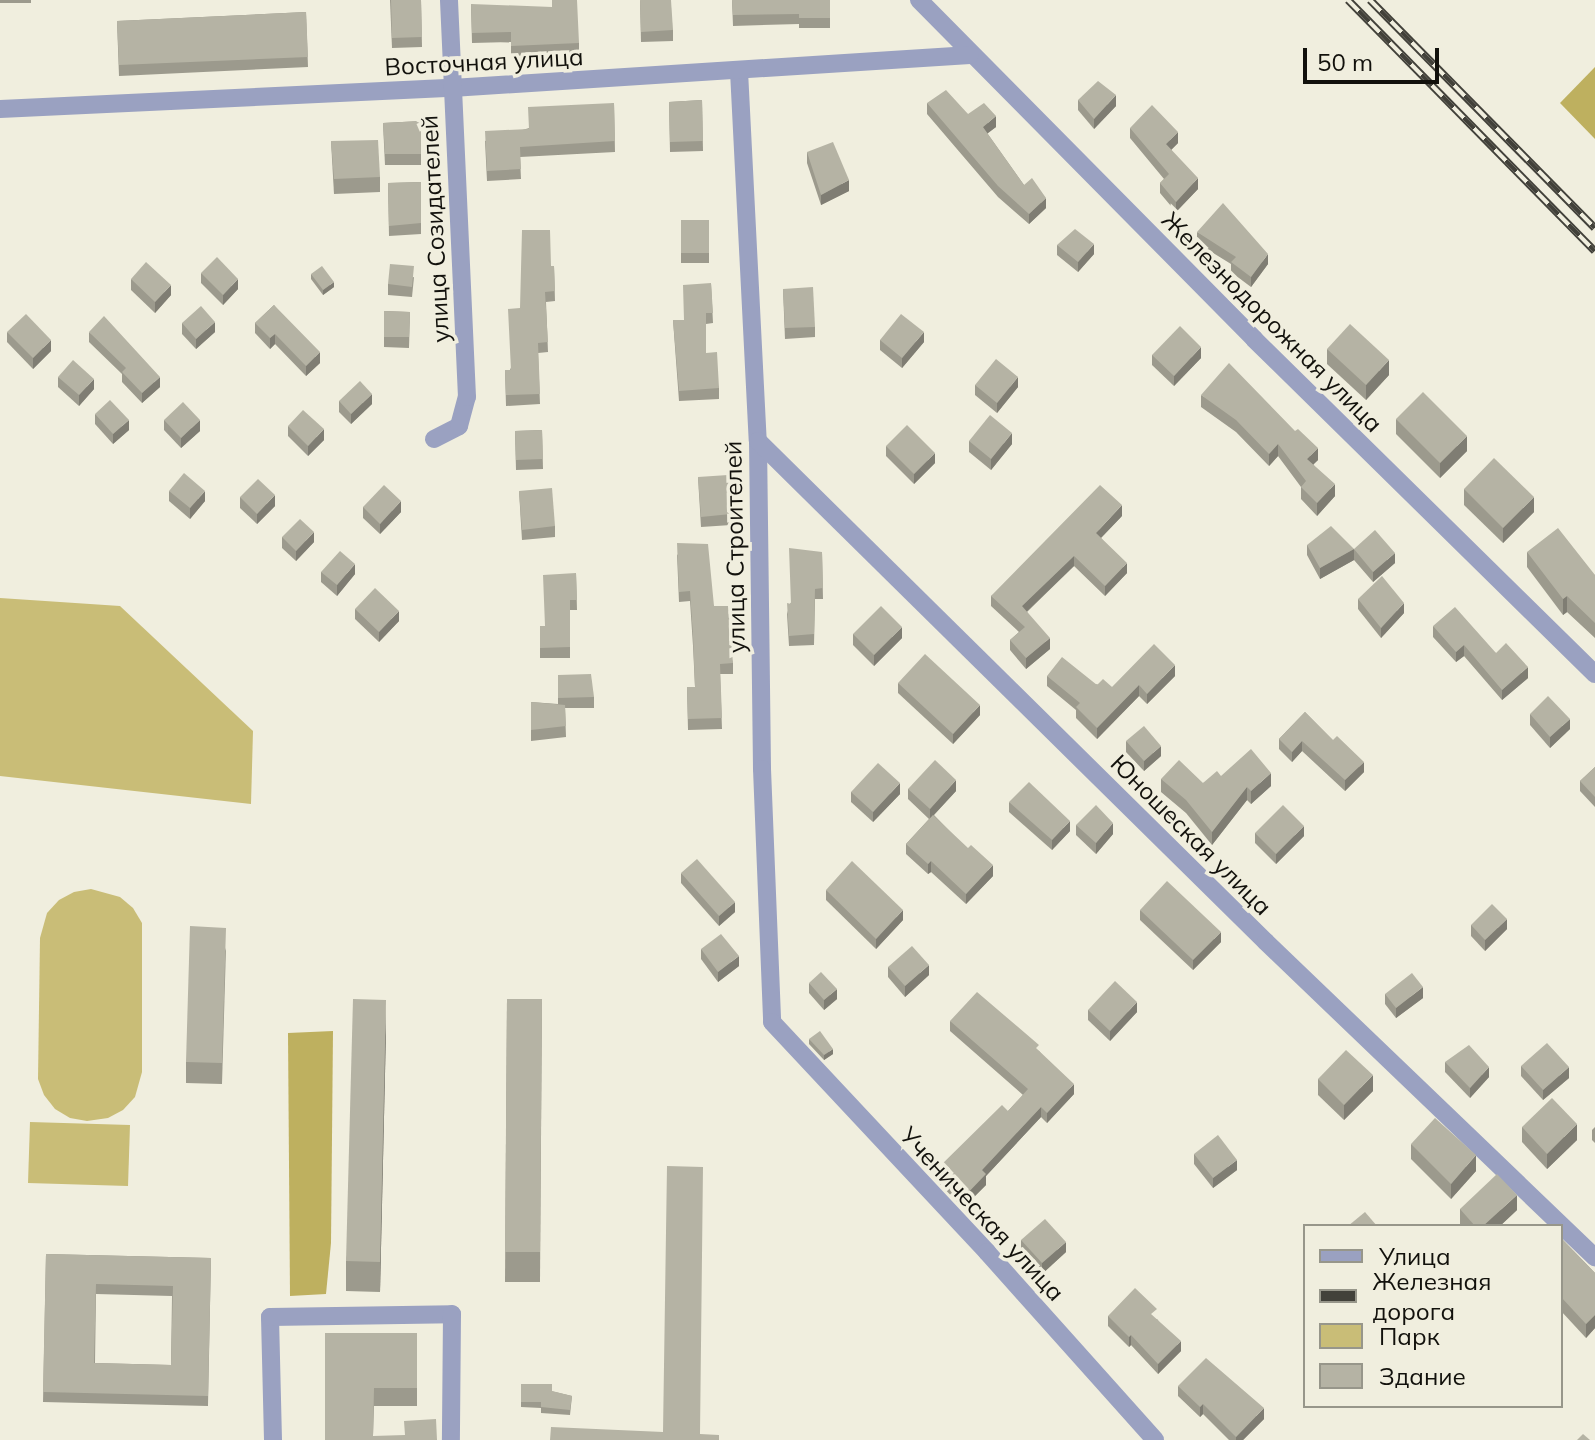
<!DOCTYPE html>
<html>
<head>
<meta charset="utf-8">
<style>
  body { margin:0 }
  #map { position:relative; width:1595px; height:1440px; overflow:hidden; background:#f0eede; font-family:Mulish,sans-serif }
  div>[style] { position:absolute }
  .green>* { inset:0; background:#c9bd77 }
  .forest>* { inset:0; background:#beb05f }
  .minor>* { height:18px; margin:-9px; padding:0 9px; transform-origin:9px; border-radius:9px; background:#9aa1c1 }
  .rail>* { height:8px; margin-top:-4px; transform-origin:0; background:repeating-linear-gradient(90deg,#f0eede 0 15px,#42413a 0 30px); box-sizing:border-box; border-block:2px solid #42413a }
  .wall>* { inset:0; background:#9c9a8d }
  .shaded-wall>* { inset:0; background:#7f7d73 }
  .building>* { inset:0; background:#b5b3a4 }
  span { translate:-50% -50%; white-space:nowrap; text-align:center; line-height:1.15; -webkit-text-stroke:7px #f0eede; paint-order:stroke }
  .street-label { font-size:24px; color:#12110c }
  .legend { position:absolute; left:1303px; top:1224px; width:260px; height:184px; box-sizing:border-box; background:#f0eede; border:2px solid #97968a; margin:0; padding:10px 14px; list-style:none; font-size:24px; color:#12110c }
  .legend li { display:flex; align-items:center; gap:16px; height:40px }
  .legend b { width:40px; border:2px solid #97968a }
  .scale { position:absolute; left:1303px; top:48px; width:136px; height:36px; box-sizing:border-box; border:4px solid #12110c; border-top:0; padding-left:10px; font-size:24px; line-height:28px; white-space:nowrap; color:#12110c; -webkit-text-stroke:6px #f0eede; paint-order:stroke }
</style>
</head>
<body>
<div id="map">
  <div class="green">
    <div style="clip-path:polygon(0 598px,120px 606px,253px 731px,251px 804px,0 776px)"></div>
    <div style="clip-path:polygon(91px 889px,120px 897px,133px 908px,142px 923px,142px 1072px,135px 1097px,123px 1110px,108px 1118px,87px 1121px,70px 1118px,55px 1109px,44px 1095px,38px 1079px,40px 938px,47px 913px,59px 900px,74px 892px)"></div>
    <div style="clip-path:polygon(30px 1122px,130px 1125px,128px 1186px,28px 1183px)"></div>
  </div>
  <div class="forest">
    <div style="clip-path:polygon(1595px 67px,1595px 139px,1560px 103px)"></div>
    <div style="clip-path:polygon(333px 1031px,331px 1243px,326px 1294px,290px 1296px,288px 1033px)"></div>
  </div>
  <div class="minor">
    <div style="left:919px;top:0;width:477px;rotate:45.3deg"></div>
    <div style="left:1254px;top:339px;width:478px;rotate:44.5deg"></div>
    <div style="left:739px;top:71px;width:370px;rotate:87.1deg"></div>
    <div style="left:758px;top:441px;width:328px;rotate:89.3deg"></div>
    <div style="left:762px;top:769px;width:253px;rotate:87.7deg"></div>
    <div style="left:772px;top:1022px;width:315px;rotate:46.9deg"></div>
    <div style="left:987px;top:1252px;width:252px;rotate:48.2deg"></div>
    <div style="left:0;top:109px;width:452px;rotate:-2.7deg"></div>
    <div style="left:452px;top:88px;width:519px;rotate:-3.65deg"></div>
    <div style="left:434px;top:439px;width:28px;rotate:-27deg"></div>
    <div style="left:459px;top:426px;width:30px;rotate:-75deg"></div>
    <div style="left:467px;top:397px;width:397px;rotate:-92.6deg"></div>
    <div style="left:758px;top:441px;width:713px;rotate:44.6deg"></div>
    <div style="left:1266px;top:942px;width:456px;rotate:43.8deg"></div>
    <div style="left:273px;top:1440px;width:123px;rotate:-91.4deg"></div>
    <div style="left:270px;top:1317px;width:182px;rotate:-0.9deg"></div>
    <div style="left:452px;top:1314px;width:126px;rotate:90.5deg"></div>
  </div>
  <div class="rail">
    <div style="left:1348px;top:0;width:352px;rotate:45.5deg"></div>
    <div style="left:1370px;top:0;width:320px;rotate:45.4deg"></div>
  </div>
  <div class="wall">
    <div style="clip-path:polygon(0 0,31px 0,31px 3px,0 3px)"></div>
    <div style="clip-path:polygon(390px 0,421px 0,422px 47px,392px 48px)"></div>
    <div style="clip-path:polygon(640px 0,673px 30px,673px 41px,641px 42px)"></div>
    <div style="clip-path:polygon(732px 0,830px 0,830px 28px,799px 28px,799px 24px,733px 26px)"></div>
    <div style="clip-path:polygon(471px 4px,579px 43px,579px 54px,511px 56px,511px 42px,472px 43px)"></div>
    <div style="clip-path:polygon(306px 12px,308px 67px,119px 76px,117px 21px)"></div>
    <div style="clip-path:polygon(702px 100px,703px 151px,670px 152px,669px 102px)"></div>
    <div style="clip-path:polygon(1078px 100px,1116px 106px,1094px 129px,1078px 110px)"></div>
    <div style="clip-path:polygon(614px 103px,615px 152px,520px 157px,521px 179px,487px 181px,485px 141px)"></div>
    <div style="clip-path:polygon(927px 103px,968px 114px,996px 127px,987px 133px,1024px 185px,1046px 208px,1029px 224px,998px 197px,927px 114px)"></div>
    <div style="clip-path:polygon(421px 121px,421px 165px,385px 165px,383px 123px)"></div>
    <div style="clip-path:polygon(1130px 128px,1178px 143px,1171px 150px,1198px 189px,1176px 212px,1160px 193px,1160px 183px,1164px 179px,1130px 138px)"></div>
    <div style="clip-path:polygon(331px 141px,380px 177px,380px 192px,334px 194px)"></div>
    <div style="clip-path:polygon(807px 152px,849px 191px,821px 205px,807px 163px)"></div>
    <div style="clip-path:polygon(421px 182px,421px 234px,389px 236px,388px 183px)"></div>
    <div style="clip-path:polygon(681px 220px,709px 220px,709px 263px,681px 263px)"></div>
    <div style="clip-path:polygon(1197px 232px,1268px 264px,1251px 287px,1231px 272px,1231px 264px,1197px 243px)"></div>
    <div style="clip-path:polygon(1057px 245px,1094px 254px,1078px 272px,1057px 255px)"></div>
    <div style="clip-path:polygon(551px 266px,554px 266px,555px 301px,546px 302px,548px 352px,538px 353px,540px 404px,506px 406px,505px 370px,510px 370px)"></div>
    <div style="clip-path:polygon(201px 273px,238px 289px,223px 305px,201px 283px)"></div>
    <div style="clip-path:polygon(311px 274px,334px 287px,323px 295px,311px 279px)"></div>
    <div style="clip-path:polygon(414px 277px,412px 297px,388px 295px,388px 284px)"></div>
    <div style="clip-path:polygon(131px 279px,171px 295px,155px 313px,131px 290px)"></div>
    <div style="clip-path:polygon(711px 283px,713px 323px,706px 324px,706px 353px,719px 388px,719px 399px,679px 401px,673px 320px,684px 320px)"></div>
    <div style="clip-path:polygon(783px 289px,815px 327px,815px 337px,785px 339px)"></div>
    <div style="clip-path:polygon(274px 305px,320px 363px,306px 376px,275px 344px,270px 349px,255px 333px,255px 323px)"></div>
    <div style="clip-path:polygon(384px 311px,410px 312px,409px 348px,384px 347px)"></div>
    <div style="clip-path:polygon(182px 323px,215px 332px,196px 349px,182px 334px)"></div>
    <div style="clip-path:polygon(7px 332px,51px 351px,33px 369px,7px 342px)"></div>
    <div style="clip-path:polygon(89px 332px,160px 387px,142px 403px,122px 382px,122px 374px,89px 342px)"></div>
    <div style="clip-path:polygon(880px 340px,924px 342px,902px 368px,880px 350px)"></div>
    <div style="clip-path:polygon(1327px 349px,1389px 375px,1366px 400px,1327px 364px)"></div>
    <div style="clip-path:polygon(1152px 355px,1201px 358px,1174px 386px,1152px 365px)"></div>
    <div style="clip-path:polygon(58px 377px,94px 389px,79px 406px,58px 387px)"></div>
    <div style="clip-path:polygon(975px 385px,1018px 387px,997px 413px,975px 395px)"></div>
    <div style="clip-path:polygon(1201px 395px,1318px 460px,1313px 464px,1335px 496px,1317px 516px,1301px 499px,1301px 487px,1278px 456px,1269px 466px,1236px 432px,1201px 407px)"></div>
    <div style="clip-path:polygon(339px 401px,372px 404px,351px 424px,339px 412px)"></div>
    <div style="clip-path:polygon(95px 414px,129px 430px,113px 444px,95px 424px)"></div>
    <div style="clip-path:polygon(1396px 419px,1467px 451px,1440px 478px,1396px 434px)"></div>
    <div style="clip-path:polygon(164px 420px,200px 431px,181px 448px,164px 430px)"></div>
    <div style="clip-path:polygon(288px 426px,324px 440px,308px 456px,288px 436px)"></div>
    <div style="clip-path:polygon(542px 430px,543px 469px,516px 470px,515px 431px)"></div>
    <div style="clip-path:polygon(969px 441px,1012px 444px,991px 470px,969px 452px)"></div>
    <div style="clip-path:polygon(886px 446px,935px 463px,914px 484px,886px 456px)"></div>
    <div style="clip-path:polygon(698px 477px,731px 514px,731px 525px,701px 527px)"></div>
    <div style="clip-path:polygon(1464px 489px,1534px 512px,1503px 543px,1464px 505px)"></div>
    <div style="clip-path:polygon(169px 491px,205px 501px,190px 519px,169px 501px)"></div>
    <div style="clip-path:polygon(519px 491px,555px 526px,555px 537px,522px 540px)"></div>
    <div style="clip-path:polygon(240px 497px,275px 506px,257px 524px,240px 508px)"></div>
    <div style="clip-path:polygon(363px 507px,401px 512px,380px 534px,363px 518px)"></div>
    <div style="clip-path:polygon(1122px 516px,1101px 538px,1127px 573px,1105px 596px,1074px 566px,1027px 612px,1050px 649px,1026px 669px,1010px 650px,1010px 640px,1019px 632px,991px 606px,991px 596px)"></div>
    <div style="clip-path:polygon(282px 537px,314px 542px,296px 561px,282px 548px)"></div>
    <div style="clip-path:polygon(1307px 545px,1354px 549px,1395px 563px,1373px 582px,1354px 560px,1320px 579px,1307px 555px)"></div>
    <div style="clip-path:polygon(822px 552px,823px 599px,815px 599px,814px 645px,789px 646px,787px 614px,790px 604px)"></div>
    <div style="clip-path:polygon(1527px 552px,1595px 575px,1595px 638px,1567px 612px,1563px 615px,1527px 567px)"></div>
    <div style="clip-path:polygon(677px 554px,714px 606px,733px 663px,733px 674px,720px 674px,722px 729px,688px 730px,687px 687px,695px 687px,693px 646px,690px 601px,679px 602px)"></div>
    <div style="clip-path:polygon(321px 572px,355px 574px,337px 596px,321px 582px)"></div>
    <div style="clip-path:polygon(576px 573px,577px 610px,570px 610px,570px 658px,540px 658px,540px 626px,545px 626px)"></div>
    <div style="clip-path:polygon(1358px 599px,1404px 613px,1381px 638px,1358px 609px)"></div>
    <div style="clip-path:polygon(355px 609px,399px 621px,379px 642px,355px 619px)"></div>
    <div style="clip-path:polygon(1433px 626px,1496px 653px,1528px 678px,1502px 700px,1464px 656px,1456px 662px,1433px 637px)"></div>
    <div style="clip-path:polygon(853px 634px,902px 638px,874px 666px,853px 645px)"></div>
    <div style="clip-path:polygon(558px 675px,594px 697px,594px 708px,565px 708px,566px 737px,531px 741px,531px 702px,558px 704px)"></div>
    <div style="clip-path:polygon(1047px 676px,1112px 687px,1175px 676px,1147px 704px,1139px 696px,1097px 739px,1076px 718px,1076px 710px,1047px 686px)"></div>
    <div style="clip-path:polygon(898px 683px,980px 715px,953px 744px,898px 693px)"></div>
    <div style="clip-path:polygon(1305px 712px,1364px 772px,1345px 791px,1302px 751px,1292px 762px,1279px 749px,1279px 739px)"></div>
    <div style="clip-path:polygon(1530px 714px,1570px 729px,1550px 748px,1530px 725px)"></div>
    <div style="clip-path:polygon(1126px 741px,1161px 756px,1144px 771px,1126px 752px)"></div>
    <div style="clip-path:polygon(1595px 767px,1595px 807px,1580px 791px,1580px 781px)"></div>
    <div style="clip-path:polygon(1221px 776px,1271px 786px,1251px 804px,1247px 800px,1212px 845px,1186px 813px,1161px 792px,1161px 779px,1203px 783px)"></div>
    <div style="clip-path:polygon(908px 789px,956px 791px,934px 815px,993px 876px,966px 904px,931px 872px,928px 874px,906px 854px,906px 844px,929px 819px,908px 799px)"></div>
    <div style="clip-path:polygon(851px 792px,900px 794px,873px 822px,851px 802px)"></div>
    <div style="clip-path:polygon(1009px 802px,1070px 831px,1052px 850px,1009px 812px)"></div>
    <div style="clip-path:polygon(1076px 825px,1113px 834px,1096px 854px,1076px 835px)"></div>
    <div style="clip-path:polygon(1255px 833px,1304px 836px,1276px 864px,1255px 843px)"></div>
    <div style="clip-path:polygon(681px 873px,735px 912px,719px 926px,681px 883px)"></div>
    <div style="clip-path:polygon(826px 890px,903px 920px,876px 949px,826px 900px)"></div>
    <div style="clip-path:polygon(1140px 910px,1221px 942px,1193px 970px,1140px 920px)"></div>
    <div style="clip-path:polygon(1471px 925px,1507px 929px,1485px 951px,1471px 936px)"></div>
    <div style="clip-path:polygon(226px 948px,222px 1084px,186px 1083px,186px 1062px)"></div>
    <div style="clip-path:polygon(701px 949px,739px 966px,718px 982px,701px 959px)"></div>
    <div style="clip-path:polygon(888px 967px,929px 975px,905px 997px,888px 977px)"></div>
    <div style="clip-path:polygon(809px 983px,837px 999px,824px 1010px,809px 993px)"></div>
    <div style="clip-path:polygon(1385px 994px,1423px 998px,1396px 1018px,1385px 1004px)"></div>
    <div style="clip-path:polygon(507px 999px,542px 999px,540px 1282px,505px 1282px)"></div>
    <div style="clip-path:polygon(1088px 1010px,1137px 1012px,1110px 1041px,1088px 1020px)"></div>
    <div style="clip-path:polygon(950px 1021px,1039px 1051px,1074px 1094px,1047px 1123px,1041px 1117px,986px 1176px,986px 1185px,963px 1208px,936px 1180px,936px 1170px,1008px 1111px,1023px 1095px,950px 1031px)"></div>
    <div style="clip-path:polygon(386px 1030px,380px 1292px,346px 1291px,346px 1261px)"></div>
    <div style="clip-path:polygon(809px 1039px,833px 1054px,824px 1060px,809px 1044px)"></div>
    <div style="clip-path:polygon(1445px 1062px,1489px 1077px,1470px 1098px,1445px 1072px)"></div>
    <div style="clip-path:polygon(1521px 1066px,1569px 1078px,1543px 1100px,1521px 1076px)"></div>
    <div style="clip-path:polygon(1318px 1079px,1373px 1091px,1344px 1120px,1318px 1095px)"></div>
    <div style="clip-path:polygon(1522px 1127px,1577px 1140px,1547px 1169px,1522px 1142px)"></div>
    <div style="clip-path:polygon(1595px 1127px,1595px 1143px,1592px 1140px,1592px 1130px)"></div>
    <div style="clip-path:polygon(1411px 1144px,1476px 1171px,1451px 1199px,1411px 1159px)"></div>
    <div style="clip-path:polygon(1194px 1154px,1237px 1170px,1213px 1188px,1194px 1164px)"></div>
    <div style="clip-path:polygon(1460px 1209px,1517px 1210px,1500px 1226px,1462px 1226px,1460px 1224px)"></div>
    <div style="clip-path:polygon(1561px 1238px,1595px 1273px,1595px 1328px,1586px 1338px,1561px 1311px)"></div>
    <div style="clip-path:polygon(1021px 1240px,1066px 1252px,1042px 1274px,1021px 1251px)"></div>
    <div style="clip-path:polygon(evenodd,46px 1254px,211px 1258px,208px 1406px,43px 1402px,46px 1254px,96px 1294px,172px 1296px,171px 1365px,95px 1363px,96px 1294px)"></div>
    <div style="clip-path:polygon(1108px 1316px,1157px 1319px,1181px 1351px,1158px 1374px,1131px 1345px,1129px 1347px,1108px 1326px)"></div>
    <div style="clip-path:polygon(417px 1333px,417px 1406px,374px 1406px,373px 1436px,325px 1440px)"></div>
    <div style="clip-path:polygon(521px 1384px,572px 1396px,570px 1415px,541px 1413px,541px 1408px,521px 1407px)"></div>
    <div style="clip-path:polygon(1178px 1386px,1264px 1419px,1243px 1440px,1229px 1440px,1203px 1414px,1200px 1417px,1178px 1396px)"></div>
  </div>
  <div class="shaded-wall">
    <div style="clip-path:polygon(1116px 95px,1116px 106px,1094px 129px,1094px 119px)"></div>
    <div style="clip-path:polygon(996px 116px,996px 127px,983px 137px,983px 127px)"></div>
    <div style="clip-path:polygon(1178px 132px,1178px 143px,1166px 155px,1166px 144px)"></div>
    <div style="clip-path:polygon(1198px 178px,1198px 189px,1176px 212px,1176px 202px)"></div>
    <div style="clip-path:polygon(849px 180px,849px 191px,821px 205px,821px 195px)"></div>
    <div style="clip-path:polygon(1046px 198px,1046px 208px,1029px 224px,1029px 214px)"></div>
    <div style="clip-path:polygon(1094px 244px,1094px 254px,1078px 272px,1078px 262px)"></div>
    <div style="clip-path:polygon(1268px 254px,1268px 264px,1251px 287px,1251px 277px)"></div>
    <div style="clip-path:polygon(238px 279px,238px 289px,223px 305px,223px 295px)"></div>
    <div style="clip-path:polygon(334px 282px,334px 287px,323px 295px,323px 290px)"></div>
    <div style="clip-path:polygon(171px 285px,171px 295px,155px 313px,155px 302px)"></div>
    <div style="clip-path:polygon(215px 322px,215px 332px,196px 349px,196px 339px)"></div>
    <div style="clip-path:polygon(924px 332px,924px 342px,902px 368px,902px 358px)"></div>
    <div style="clip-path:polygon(275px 334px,275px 344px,270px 349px,270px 338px)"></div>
    <div style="clip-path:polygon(51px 340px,51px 351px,33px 369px,33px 358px)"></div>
    <div style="clip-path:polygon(1201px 347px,1201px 358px,1174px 386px,1174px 376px)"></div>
    <div style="clip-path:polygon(320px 352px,320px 363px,306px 376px,306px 366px)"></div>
    <div style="clip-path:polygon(1389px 360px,1389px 375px,1366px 400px,1366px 385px)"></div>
    <div style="clip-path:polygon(160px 377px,160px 387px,142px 403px,142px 393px)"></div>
    <div style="clip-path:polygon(1018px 377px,1018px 387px,997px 413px,997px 403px)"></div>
    <div style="clip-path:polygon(94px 379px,94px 389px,79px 406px,79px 395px)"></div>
    <div style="clip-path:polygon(372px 394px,372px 404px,351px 424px,351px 414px)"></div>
    <div style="clip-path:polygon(129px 420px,129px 430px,113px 444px,113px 434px)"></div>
    <div style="clip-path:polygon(200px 420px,200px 431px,181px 448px,181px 438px)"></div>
    <div style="clip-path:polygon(324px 429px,324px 440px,308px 456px,308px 446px)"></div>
    <div style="clip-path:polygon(1012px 433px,1012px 444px,991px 470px,991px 459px)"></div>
    <div style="clip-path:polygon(1467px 436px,1467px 451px,1440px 478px,1440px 463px)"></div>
    <div style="clip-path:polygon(1278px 444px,1278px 456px,1269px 466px,1269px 454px)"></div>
    <div style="clip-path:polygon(1318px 448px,1318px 460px,1307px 471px,1307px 459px)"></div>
    <div style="clip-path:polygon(935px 453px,935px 463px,914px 484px,914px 474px)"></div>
    <div style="clip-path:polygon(1335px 484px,1335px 496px,1317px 516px,1317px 503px)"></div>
    <div style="clip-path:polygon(205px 491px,205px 501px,190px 519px,190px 508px)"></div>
    <div style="clip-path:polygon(275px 495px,275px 506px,257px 524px,257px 514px)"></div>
    <div style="clip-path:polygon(1534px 497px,1534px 512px,1503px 543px,1503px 528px)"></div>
    <div style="clip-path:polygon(401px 501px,401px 512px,380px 534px,380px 524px)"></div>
    <div style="clip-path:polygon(1122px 505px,1122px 516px,1096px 543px,1096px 533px)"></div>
    <div style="clip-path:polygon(314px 532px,314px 542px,296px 561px,296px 551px)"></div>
    <div style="clip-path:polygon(1354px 549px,1354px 560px,1320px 579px,1320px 568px)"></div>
    <div style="clip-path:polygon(1395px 553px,1395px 563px,1373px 582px,1373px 572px)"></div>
    <div style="clip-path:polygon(1074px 556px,1074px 566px,1022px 616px,1022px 606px)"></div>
    <div style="clip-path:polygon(1127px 563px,1127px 573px,1105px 596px,1105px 586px)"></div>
    <div style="clip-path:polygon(355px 564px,355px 574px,337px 596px,337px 585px)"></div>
    <div style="clip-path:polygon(1567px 596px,1567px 612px,1563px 615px,1563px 599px)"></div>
    <div style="clip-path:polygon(1404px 603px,1404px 613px,1381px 638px,1381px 628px)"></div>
    <div style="clip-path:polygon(399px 611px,399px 621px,379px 642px,379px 632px)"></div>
    <div style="clip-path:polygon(902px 627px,902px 638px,874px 666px,874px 655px)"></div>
    <div style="clip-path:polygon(1050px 638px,1050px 649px,1026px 669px,1026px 658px)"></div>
    <div style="clip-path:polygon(1464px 645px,1464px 656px,1456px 662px,1456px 652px)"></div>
    <div style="clip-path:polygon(1175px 665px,1175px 676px,1147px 704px,1147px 694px)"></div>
    <div style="clip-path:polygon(1528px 667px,1528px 678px,1502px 700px,1502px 690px)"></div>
    <div style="clip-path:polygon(1139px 685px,1139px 696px,1097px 739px,1097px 728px)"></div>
    <div style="clip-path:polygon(980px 705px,980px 715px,953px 744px,953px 734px)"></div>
    <div style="clip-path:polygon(1570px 719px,1570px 729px,1550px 748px,1550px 737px)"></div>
    <div style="clip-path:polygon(1302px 741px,1302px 751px,1292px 762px,1292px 752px)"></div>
    <div style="clip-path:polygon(1161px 746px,1161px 756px,1144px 771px,1144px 761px)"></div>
    <div style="clip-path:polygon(1364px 762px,1364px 772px,1345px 791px,1345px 780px)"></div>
    <div style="clip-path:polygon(1271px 773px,1271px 786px,1251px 804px,1251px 791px)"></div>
    <div style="clip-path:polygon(956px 780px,956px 791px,930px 819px,930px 809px)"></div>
    <div style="clip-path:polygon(900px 783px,900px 794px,873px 822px,873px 812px)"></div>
    <div style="clip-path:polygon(1247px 787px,1247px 800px,1212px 845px,1212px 832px)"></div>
    <div style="clip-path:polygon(1070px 821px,1070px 831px,1052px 850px,1052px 840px)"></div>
    <div style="clip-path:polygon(1113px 823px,1113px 834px,1096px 854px,1096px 843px)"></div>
    <div style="clip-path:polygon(1304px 826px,1304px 836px,1276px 864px,1276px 854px)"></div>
    <div style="clip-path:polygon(931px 861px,931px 872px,928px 874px,928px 864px)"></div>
    <div style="clip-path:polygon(993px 865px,993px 876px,966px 904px,966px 894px)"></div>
    <div style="clip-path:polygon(735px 902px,735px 912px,719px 926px,719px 916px)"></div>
    <div style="clip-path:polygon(903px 910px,903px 920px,876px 949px,876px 939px)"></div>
    <div style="clip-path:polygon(1507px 919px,1507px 929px,1485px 951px,1485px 940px)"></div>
    <div style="clip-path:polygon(1221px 932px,1221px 942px,1193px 970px,1193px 960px)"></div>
    <div style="clip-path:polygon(739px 956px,739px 966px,718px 982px,718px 972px)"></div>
    <div style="clip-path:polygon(929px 965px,929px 975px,905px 997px,905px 986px)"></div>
    <div style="clip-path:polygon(1423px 987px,1423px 998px,1396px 1018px,1396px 1008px)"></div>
    <div style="clip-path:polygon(837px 989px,837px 999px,824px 1010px,824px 1000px)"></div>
    <div style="clip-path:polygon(386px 1000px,386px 1030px,380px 1292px,380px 1262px)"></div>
    <div style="clip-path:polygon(1137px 1002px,1137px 1012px,1110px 1041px,1110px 1031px)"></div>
    <div style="clip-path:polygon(833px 1049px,833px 1054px,824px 1060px,824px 1055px)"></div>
    <div style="clip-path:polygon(1489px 1067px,1489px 1077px,1470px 1098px,1470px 1088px)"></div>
    <div style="clip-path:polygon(1569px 1067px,1569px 1078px,1543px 1100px,1543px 1090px)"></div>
    <div style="clip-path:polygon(1373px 1075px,1373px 1091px,1344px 1120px,1344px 1105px)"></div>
    <div style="clip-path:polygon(1074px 1084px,1074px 1094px,1047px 1123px,1047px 1113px)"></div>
    <div style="clip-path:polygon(1041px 1107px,1041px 1117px,986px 1176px,986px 1185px,963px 1208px,963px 1198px,982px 1170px)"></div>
    <div style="clip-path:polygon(1577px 1124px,1577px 1140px,1547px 1169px,1547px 1154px)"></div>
    <div style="clip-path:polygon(1476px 1155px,1476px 1171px,1451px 1199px,1451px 1184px)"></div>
    <div style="clip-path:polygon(1237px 1160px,1237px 1170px,1213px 1188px,1213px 1178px)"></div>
    <div style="clip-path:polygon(1517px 1195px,1517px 1210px,1500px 1226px,1483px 1226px)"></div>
    <div style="clip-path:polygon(1066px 1242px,1066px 1252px,1042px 1274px,1042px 1263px)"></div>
    <div style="clip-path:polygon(1595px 1315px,1595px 1328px,1586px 1338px,1586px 1324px)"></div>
    <div style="clip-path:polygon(1131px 1335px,1131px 1345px,1129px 1347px,1129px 1337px)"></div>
    <div style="clip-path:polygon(1181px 1341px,1181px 1351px,1158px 1374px,1158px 1364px)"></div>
    <div style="clip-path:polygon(1203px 1404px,1203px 1414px,1200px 1417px,1200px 1407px)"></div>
    <div style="clip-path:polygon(1264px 1408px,1264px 1419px,1243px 1440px,1236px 1440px,1236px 1437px)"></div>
  </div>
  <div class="building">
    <div style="clip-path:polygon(391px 0,421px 0,422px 37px,392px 38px)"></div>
    <div style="clip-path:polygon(552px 0,577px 0,579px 43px,511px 46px,511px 32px,472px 33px,471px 4px,552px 7px)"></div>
    <div style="clip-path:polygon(640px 0,671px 0,673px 30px,641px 32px)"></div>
    <div style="clip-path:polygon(732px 0,830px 0,830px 18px,799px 18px,799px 14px,733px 15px)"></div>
    <div style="clip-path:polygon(306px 12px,308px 57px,119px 65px,117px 21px)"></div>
    <div style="clip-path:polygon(1098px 81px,1116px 95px,1094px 119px,1078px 100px)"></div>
    <div style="clip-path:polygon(946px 90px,968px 114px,984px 103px,996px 116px,983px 127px,1024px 185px,1032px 178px,1046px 198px,1029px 214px,998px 186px,927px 103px)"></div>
    <div style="clip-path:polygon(702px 100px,703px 141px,670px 142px,669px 102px)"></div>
    <div style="clip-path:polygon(614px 103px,615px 141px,520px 147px,521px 169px,487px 171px,485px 131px,529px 129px,528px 107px)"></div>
    <div style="clip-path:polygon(1152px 105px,1178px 132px,1166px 144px,1198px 178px,1176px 202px,1160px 183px,1169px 174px,1130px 128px)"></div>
    <div style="clip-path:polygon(421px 121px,421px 154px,385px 154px,383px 123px)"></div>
    <div style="clip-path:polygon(378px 140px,380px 177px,334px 179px,331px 141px)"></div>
    <div style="clip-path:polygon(833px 142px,849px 180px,821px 195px,807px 152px)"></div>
    <div style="clip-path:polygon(421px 182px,421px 223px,389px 226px,388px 183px)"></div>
    <div style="clip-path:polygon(1223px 203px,1268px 254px,1251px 277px,1231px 262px,1236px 257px,1197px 232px)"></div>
    <div style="clip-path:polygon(681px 220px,709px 220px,709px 253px,681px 253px)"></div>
    <div style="clip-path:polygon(1075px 229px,1094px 244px,1078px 262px,1057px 245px)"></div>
    <div style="clip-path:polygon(522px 230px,550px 230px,551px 266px,554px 266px,555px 291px,545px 292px,548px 342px,538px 343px,540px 394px,506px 395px,505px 370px,511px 370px,508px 309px,520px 308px)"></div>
    <div style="clip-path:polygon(217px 257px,238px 279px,223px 295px,201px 273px)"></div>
    <div style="clip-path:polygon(146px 262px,171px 285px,155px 302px,131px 279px)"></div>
    <div style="clip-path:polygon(390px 264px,414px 266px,412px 287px,388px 284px)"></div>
    <div style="clip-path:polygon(322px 266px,334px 282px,323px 290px,311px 274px)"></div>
    <div style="clip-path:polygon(711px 283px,713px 313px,706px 313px,706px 353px,717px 352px,719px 388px,679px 391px,673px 320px,684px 320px,683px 285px)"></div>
    <div style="clip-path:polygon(813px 287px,815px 327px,785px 328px,783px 289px)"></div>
    <div style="clip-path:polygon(274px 305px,320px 352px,306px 366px,275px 334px,270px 338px,255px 323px)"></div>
    <div style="clip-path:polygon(201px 306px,215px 322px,196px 339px,182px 323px)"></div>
    <div style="clip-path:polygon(384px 311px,410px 312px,409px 337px,384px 337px)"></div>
    <div style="clip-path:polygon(26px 314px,51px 340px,33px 358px,7px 332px)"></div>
    <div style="clip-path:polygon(901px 314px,924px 332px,902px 358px,880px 340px)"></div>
    <div style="clip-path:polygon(104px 316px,160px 377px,142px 393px,122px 372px,126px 368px,89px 332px)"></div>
    <div style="clip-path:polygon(1350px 324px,1389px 360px,1366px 385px,1327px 349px)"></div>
    <div style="clip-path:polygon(1180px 326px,1201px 347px,1174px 376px,1152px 355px)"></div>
    <div style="clip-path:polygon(996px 359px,1018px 377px,997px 403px,975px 385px)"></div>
    <div style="clip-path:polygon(73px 360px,94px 379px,79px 395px,58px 377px)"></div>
    <div style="clip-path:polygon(1229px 363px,1295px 431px,1298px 429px,1318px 448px,1307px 459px,1335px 484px,1317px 503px,1301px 487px,1306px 481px,1278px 444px,1269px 454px,1236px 420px,1201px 395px)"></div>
    <div style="clip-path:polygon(360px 381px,372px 394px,351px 414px,339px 401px)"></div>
    <div style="clip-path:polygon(1423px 392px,1467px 436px,1440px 463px,1396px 419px)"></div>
    <div style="clip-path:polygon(110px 400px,129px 420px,113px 434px,95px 414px)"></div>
    <div style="clip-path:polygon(183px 402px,200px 420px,181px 438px,164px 420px)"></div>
    <div style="clip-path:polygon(303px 410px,324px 429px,308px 446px,288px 426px)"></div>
    <div style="clip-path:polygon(990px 415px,1012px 433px,991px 459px,969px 441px)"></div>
    <div style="clip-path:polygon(907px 425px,935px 453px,914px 474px,886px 446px)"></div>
    <div style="clip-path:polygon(542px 430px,543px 459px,516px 460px,515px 431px)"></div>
    <div style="clip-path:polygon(1494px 458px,1534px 497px,1503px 528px,1464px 489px)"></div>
    <div style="clip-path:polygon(184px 473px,205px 491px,190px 508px,169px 491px)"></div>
    <div style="clip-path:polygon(728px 475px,731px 514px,701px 517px,698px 477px)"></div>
    <div style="clip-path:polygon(258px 479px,275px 495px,257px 514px,240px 497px)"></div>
    <div style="clip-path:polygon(384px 485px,401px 501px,380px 524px,363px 507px)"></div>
    <div style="clip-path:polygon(1100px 485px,1122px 505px,1096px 533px,1127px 563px,1105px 586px,1074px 556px,1022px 606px,1050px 638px,1026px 658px,1010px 640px,1025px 627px,991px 596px)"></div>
    <div style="clip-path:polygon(552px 488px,555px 526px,522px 530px,519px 491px)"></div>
    <div style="clip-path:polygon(300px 519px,314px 532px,296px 551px,282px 537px)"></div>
    <div style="clip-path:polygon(1331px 526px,1354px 549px,1320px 568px,1307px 545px)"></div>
    <div style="clip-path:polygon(1558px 528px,1595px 575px,1595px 623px,1567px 596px,1563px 599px,1527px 552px)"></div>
    <div style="clip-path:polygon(1375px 530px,1395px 553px,1373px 572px,1354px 549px)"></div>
    <div style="clip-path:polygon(677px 543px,708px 544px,714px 606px,728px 606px,733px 663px,720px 664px,722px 718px,688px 719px,687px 687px,695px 687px,693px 636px,690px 591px,679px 592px)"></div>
    <div style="clip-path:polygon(789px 548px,822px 552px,823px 588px,815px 589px,814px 634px,789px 636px,787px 603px,791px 604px)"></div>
    <div style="clip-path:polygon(340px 551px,355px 564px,337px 585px,321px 572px)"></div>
    <div style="clip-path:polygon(576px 573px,577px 600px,570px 600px,570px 647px,540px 648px,540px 626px,545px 626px,543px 575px)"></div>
    <div style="clip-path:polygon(1382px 576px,1404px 603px,1381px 628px,1358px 599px)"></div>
    <div style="clip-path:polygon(375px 588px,399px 611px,379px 632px,355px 609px)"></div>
    <div style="clip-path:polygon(881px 606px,902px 627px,874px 655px,853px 634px)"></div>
    <div style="clip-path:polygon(1455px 607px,1496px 653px,1506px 643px,1528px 667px,1502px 690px,1464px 645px,1456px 652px,1433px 626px)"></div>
    <div style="clip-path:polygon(1154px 644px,1175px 665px,1147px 694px,1139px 685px,1097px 728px,1076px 707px,1080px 703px,1047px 676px,1062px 657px,1097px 685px,1103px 679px,1112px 687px)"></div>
    <div style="clip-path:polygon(925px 654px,980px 705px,953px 734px,898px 683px)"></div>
    <div style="clip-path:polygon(591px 674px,594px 697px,558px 698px,558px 675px)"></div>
    <div style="clip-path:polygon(1548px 696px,1570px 719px,1550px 737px,1530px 714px)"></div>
    <div style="clip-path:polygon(531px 702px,565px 705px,566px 726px,531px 730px)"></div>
    <div style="clip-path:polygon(1305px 712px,1333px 740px,1337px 736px,1364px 762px,1345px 780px,1302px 741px,1292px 752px,1279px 739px)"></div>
    <div style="clip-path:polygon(1144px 726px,1161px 746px,1144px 761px,1126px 741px)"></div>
    <div style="clip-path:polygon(1251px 749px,1271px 773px,1251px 791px,1247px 787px,1212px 832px,1186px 800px,1161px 779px,1179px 760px,1203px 783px,1217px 771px,1221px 776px)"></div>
    <div style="clip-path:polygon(935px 760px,956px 780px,930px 809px,908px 789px)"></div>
    <div style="clip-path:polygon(878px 763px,900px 783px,873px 812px,851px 792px)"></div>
    <div style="clip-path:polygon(1595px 767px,1595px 797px,1580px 781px)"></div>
    <div style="clip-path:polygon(1029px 782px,1070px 821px,1052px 840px,1009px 802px)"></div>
    <div style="clip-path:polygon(1096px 805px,1113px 823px,1096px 843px,1076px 825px)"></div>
    <div style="clip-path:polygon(1283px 805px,1304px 826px,1276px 854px,1255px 833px)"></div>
    <div style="clip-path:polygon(933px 815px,968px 848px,971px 845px,993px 865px,966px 894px,931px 861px,928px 864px,906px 844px)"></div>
    <div style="clip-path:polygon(697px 859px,735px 902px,719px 916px,681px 873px)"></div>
    <div style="clip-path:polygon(852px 861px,903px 910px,876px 939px,826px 890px)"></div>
    <div style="clip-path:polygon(1167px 881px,1221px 932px,1193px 960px,1140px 910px)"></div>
    <div style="clip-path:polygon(1492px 904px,1507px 919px,1485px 940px,1471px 925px)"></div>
    <div style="clip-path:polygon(190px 926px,226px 928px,222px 1063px,186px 1062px)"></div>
    <div style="clip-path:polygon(721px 934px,739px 956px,718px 972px,701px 949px)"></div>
    <div style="clip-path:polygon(912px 946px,929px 965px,905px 986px,888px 967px)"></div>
    <div style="clip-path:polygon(821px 972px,837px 989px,824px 1000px,809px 983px)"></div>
    <div style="clip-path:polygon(1412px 973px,1423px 987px,1396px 1008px,1385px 994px)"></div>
    <div style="clip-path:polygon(1115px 981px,1137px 1002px,1110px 1031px,1088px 1010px)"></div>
    <div style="clip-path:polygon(977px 992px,1039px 1045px,1036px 1048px,1074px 1084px,1047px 1113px,1041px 1107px,982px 1170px,986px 1174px,963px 1198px,936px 1170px,1002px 1105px,1008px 1111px,1028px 1089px,950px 1021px)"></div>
    <div style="clip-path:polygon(353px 999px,386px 1000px,380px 1262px,346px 1261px)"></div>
    <div style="clip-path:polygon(507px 999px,542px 999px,540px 1252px,505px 1252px)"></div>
    <div style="clip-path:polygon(820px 1031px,833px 1049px,824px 1055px,809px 1039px)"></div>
    <div style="clip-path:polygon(1547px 1043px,1569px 1067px,1543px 1090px,1521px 1066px)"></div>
    <div style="clip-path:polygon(1469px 1045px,1489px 1067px,1470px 1088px,1445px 1062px)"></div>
    <div style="clip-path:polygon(1346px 1050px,1373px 1075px,1344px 1105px,1318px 1079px)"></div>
    <div style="clip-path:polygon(1552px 1098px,1577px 1124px,1547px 1154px,1522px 1127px)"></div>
    <div style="clip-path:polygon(1435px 1118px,1476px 1155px,1451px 1184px,1411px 1144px)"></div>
    <div style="clip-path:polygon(1218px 1135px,1237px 1160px,1213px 1178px,1194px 1154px)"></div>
    <div style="clip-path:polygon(667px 1166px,703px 1167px,700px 1434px,719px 1435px,719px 1440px,550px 1440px,551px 1427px,663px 1432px)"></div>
    <div style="clip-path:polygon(1497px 1174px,1517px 1195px,1483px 1226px,1475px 1226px,1460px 1209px)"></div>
    <div style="clip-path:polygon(1365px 1212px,1377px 1226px,1348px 1226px)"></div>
    <div style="clip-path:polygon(1045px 1219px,1066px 1242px,1042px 1263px,1021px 1240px)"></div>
    <div style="clip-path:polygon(1561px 1238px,1595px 1273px,1595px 1315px,1586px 1324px,1561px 1297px)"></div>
    <div style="clip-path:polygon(evenodd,46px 1254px,211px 1258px,208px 1396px,43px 1392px,46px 1254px,96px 1284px,173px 1286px,171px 1365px,94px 1363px,96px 1284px)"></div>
    <div style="clip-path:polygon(1135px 1288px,1157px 1309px,1151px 1314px,1181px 1341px,1158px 1364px,1131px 1335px,1129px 1337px,1108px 1316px)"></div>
    <div style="clip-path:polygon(325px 1333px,417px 1333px,417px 1388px,374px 1388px,373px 1436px,405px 1435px,404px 1421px,436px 1419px,437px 1440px,325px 1440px)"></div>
    <div style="clip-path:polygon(1206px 1358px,1264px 1408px,1236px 1437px,1203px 1404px,1200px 1407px,1178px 1386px)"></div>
    <div style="clip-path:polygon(521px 1384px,552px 1384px,552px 1391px,572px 1396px,570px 1410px,541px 1407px,541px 1402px,521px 1402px)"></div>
    <div style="clip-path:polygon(1583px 1434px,1590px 1440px,1577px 1440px)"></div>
  </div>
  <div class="street-label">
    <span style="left:484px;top:62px;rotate:-3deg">Восточная улица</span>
    <span style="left:435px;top:229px;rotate:-93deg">улица Созидателей</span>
    <span style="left:1272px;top:322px;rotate:45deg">Железнодорожная улица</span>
    <span style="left:735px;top:547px;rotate:-91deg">улица Строителей</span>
    <span style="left:1191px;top:835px;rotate:45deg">Юношеская улица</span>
    <span style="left:982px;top:1214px;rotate:47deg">Ученическая улица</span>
  </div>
  <ul class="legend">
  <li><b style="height:10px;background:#9aa1c1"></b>Улица</li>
  <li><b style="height:10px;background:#42413a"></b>Железная дорога</li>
  <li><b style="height:22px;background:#c9bd77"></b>Парк</li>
  <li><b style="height:22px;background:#b5b3a4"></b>Здание</li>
  </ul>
  <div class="scale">50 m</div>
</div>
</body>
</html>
